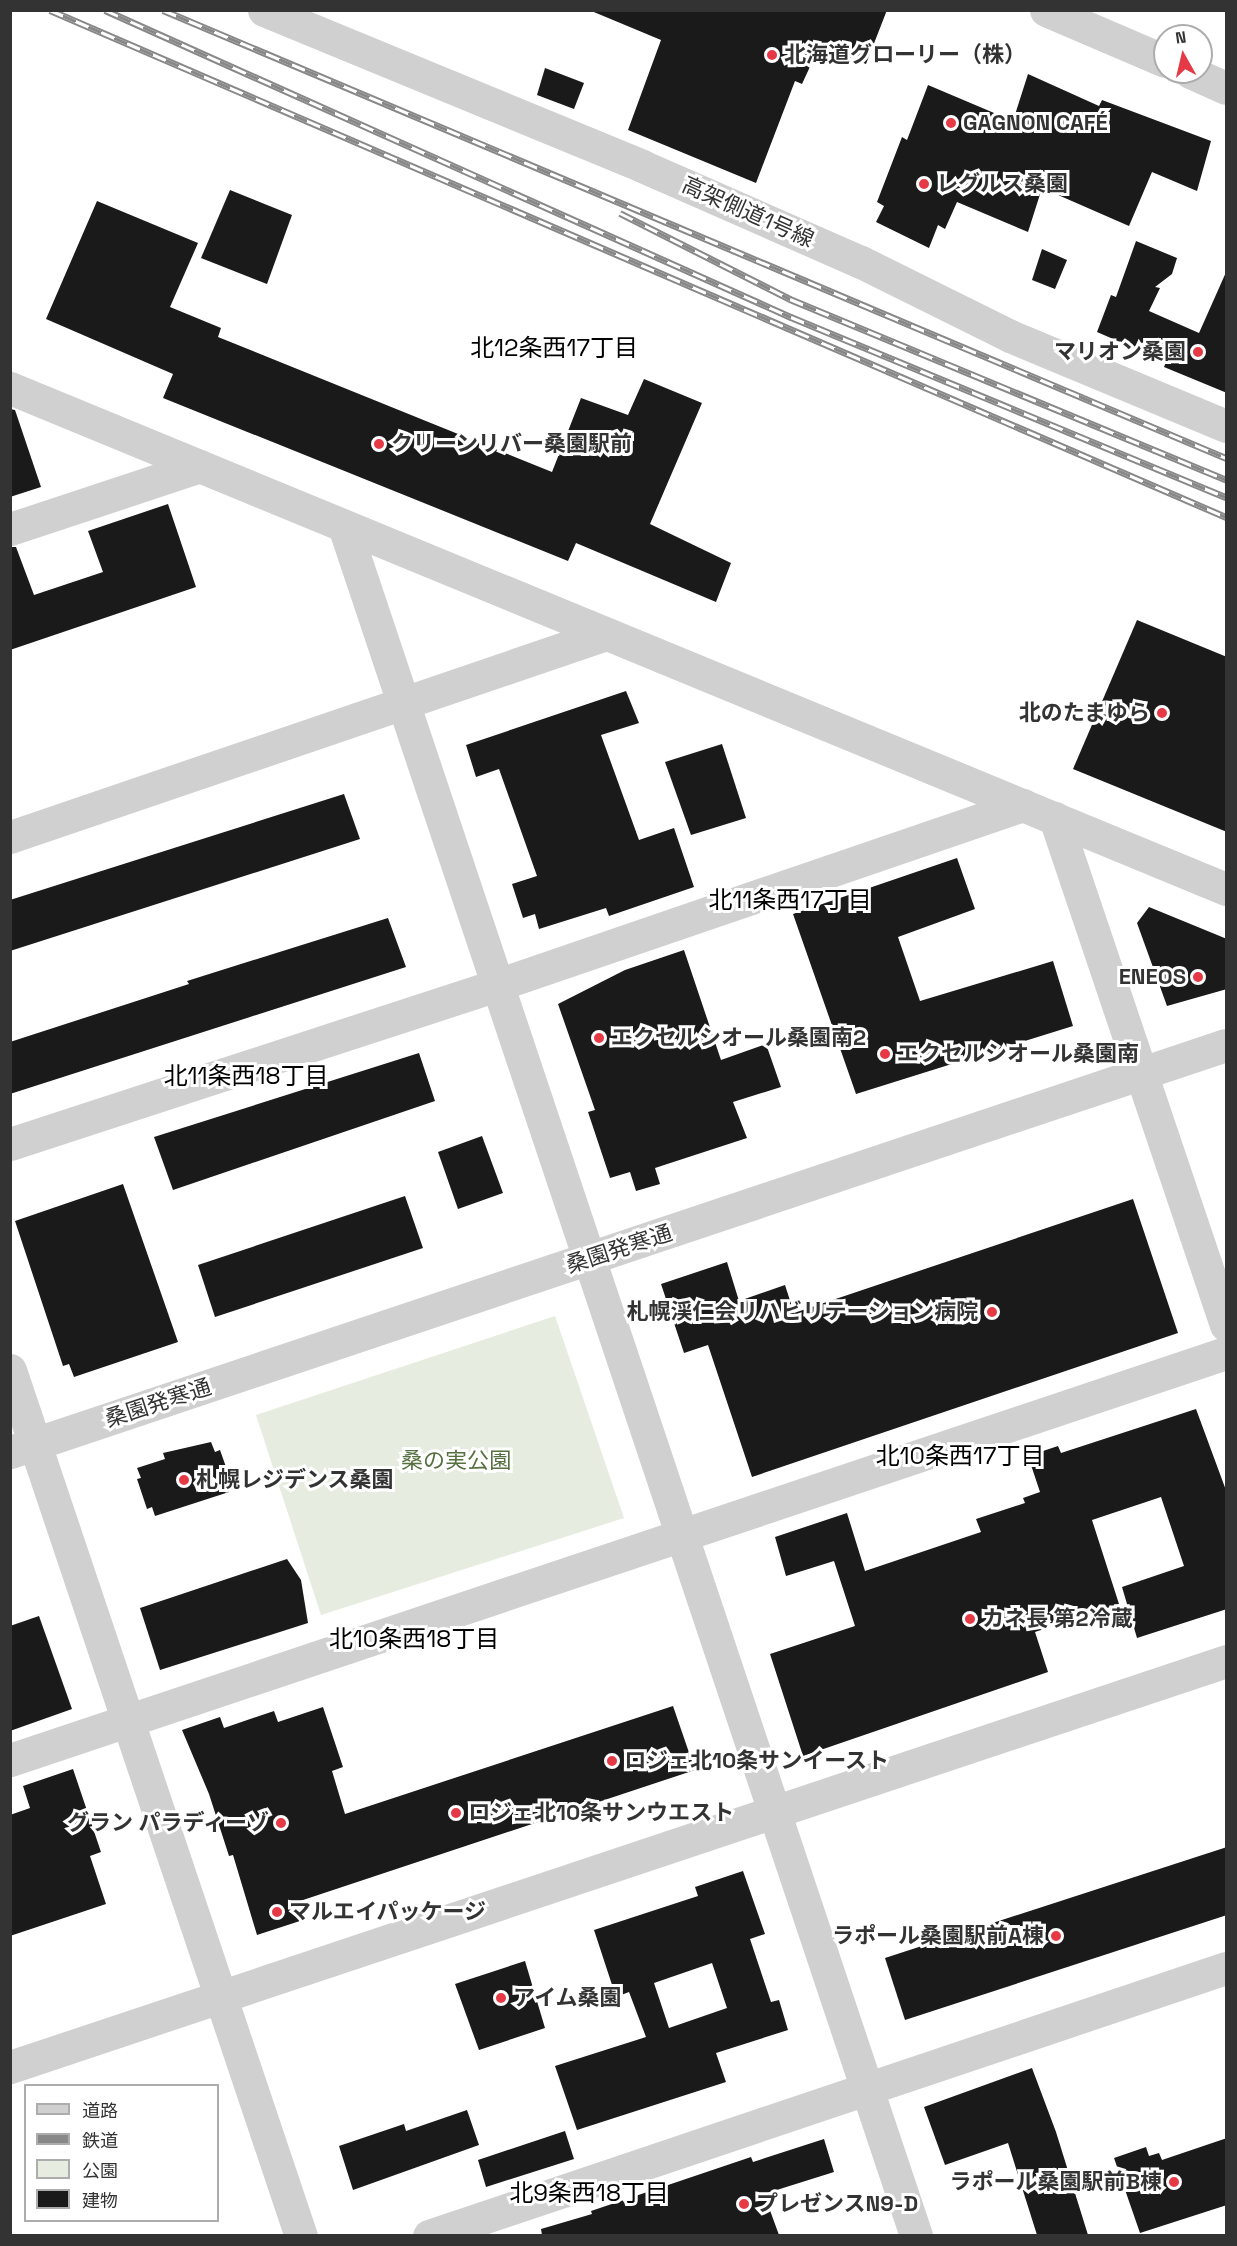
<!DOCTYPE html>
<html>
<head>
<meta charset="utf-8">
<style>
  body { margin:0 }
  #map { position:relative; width:1237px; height:2246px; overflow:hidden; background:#fff; font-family:"Space Grotesk","Noto Sans JP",sans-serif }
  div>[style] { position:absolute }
  .green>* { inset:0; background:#e6ecdf }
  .building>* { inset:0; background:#1a1a1a }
  .minor>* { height:33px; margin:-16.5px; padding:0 16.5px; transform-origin:16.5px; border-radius:16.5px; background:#d0d0d0 }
  .rail>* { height:7px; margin-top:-3.5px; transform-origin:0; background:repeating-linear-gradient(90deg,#fff 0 14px,#888 0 28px); box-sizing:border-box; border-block:2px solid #888 }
  .dots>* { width:16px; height:16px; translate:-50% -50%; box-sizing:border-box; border:3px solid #fff; border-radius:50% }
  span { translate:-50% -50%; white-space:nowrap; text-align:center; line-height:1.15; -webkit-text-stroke:6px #fff; paint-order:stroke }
  .poi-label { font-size:22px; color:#333; font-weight:700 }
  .left { translate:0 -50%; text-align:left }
  .right { translate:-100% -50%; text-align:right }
  .street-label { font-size:22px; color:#333 }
  .park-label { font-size:22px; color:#56703f }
  .neighbourhood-label { font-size:24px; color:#000 }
  .frame { position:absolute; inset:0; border:12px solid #333; pointer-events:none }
  .legend { position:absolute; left:24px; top:2084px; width:195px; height:138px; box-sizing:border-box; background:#fff; border:2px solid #adadad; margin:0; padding:8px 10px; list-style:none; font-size:18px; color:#333 }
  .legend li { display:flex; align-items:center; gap:12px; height:30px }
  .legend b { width:30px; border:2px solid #adadad }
  .north { position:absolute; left:1153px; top:24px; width:60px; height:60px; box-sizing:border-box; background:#fff; border:2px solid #adadad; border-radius:50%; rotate:352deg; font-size:16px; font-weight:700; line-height:24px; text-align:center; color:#333 }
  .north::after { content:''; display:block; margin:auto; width:21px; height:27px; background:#e63946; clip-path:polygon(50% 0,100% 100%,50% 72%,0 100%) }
</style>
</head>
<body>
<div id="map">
  <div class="green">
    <div style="clip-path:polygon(555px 1316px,624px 1518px,321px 1615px,256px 1415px)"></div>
  </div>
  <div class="building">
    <div style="clip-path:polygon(589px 10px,887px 10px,866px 64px,820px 45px,802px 84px,795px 81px,756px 183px,628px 130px,661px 40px)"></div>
    <div style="clip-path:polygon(545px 68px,584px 83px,574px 109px,537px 95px)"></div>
    <div style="clip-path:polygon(1028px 74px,1099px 106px,1102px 100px,1211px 141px,1197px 191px,1152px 172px,1129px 226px,1042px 188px,1028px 232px,957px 202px,945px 229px,938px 225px,929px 248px,876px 222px,884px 206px,877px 202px,902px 137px,907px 140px,928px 85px,1013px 121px)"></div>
    <div style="clip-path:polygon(230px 190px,292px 215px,267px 284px,201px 258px)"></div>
    <div style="clip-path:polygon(97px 201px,198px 243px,170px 307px,221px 328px,218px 337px,552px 472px,581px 398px,628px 415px,644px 379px,702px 403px,650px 524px,731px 563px,716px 602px,576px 543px,568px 561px,163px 398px,173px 374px,46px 319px)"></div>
    <div style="clip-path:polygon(1136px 241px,1177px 258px,1172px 274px,1155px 287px,1160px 288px,1149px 311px,1199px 333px,1227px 270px,1227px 393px,1164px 367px,1166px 362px,1097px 332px,1111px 295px,1116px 297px)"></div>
    <div style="clip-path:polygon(1042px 249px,1067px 260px,1055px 289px,1032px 280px)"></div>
    <div style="clip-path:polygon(10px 409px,15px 410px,41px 487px,10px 497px)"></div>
    <div style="clip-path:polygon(168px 504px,196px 587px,10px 650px,10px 547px,16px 547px,34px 595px,103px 572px,88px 531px)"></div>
    <div style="clip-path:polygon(1137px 620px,1227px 657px,1227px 832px,1073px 769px)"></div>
    <div style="clip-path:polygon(626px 691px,639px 723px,601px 735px,639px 840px,674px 828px,694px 887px,609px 916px,606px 908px,539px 929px,535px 914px,523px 918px,512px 884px,537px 876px,499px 769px,476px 777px,466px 745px)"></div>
    <div style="clip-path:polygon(722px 744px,746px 818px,691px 835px,665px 762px)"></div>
    <div style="clip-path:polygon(344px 794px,360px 839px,10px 951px,10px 900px)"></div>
    <div style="clip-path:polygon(957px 858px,975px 909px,898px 937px,920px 1001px,1053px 961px,1073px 1026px,856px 1094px,793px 914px)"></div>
    <div style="clip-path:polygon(1149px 907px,1227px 939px,1227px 989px,1167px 1006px,1137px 923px)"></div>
    <div style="clip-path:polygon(388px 918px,406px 967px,10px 1094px,10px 1042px,189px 984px,187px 981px)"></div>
    <div style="clip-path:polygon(684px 950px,721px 1060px,766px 1044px,781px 1087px,733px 1102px,747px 1138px,655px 1168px,660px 1184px,636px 1191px,630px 1172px,610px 1178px,588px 1112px,595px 1110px,558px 1004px,625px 970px)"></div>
    <div style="clip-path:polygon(419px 1053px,435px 1101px,173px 1190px,154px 1137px)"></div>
    <div style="clip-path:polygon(482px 1136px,503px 1193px,458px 1209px,438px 1152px)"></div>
    <div style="clip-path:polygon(123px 1184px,178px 1342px,74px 1377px,69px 1364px,63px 1366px,15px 1221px)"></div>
    <div style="clip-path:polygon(405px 1196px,423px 1248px,215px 1317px,198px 1265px)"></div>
    <div style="clip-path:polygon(1133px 1199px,1178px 1333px,752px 1477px,708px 1345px,684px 1353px,661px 1284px,727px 1262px,739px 1301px,785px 1285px,794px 1313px)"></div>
    <div style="clip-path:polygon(1196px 1409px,1227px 1493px,1227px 1609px,1137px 1638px,1122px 1587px,1184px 1566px,1161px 1497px,1092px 1520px,1119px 1604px,1035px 1632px,1048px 1672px,803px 1756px,770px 1654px,855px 1626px,834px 1561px,786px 1576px,775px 1537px,847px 1513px,865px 1571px,981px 1532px,976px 1519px,1025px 1503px,1023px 1498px,1040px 1492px,1028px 1456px,1058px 1446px,1061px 1453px)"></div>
    <div style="clip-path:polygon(211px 1442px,215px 1452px,220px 1450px,231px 1481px,226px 1482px,229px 1492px,155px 1516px,152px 1507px,147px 1509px,137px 1479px,141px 1478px,137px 1468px,165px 1459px,163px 1453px)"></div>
    <div style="clip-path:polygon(287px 1559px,301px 1580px,308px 1623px,160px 1670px,140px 1608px)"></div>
    <div style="clip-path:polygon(39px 1616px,72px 1709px,10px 1731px,10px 1626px)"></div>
    <div style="clip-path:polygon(673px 1706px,695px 1770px,300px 1901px,306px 1919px,257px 1935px,233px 1855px,229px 1856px,209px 1794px,182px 1730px,220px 1717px,224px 1728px,274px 1711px,278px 1722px,323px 1707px,343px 1767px,332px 1771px,345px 1814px)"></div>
    <div style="clip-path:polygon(73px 1769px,101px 1852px,90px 1856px,106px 1904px,10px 1936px,10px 1815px,30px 1808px,23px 1786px)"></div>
    <div style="clip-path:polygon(1227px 1847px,1227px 1915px,905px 2020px,885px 1958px)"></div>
    <div style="clip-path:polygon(evenodd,743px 1871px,765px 1934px,750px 1939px,771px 2002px,779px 2000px,788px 2030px,716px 2053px,726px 2082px,577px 2130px,555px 2066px,646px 2037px,629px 1992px,616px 1997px,594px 1930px,698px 1896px,695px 1887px,743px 1871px,712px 1963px,727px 2008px,669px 2028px,654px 1983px,712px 1963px)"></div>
    <div style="clip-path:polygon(525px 1961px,545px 2028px,479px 2050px,455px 1984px)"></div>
    <div style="clip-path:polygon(1032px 2068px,1056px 2132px,1088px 2235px,1037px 2235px,1008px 2143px,945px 2165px,924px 2107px)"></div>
    <div style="clip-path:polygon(467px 2110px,479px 2145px,353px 2190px,339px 2146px,404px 2124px,406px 2131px)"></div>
    <div style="clip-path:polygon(565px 2131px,574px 2159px,486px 2187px,478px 2160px)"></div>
    <div style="clip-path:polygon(1227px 2138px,1227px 2205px,1140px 2233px,1114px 2158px,1146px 2147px,1149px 2156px,1159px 2153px,1162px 2160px)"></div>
    <div style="clip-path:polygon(824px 2139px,834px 2172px,764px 2194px,779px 2235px,542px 2235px,541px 2229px,592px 2214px,591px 2211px,751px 2157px,753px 2162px)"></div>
  </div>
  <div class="minor">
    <div style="left:264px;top:10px;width:409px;rotate:22.4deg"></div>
    <div style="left:642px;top:166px;width:239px;rotate:23.7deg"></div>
    <div style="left:861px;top:262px;width:166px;rotate:26.4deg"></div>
    <div style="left:1010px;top:336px;width:234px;rotate:22.6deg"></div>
    <div style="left:1046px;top:10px;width:129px;rotate:23.2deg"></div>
    <div style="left:1190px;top:72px;width:39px;rotate:24deg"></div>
    <div style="left:10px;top:388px;width:1315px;rotate:22.39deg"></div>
    <div style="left:344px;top:526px;width:1803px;rotate:71.5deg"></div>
    <div style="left:10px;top:529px;width:200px;rotate:-18.3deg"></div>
    <div style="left:1055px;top:818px;width:535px;rotate:71.36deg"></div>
    <div style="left:10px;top:837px;width:630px;rotate:-18.81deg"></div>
    <div style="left:10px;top:1144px;width:512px;rotate:-18.08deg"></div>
    <div style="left:497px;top:985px;width:556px;rotate:-18.89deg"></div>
    <div style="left:10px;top:1370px;width:914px;rotate:71.43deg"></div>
    <div style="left:10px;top:1452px;width:1282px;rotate:-18.51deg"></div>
    <div style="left:10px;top:1760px;width:1282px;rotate:-18.51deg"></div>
    <div style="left:10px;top:2067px;width:1282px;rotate:-18.46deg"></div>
    <div style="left:429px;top:2236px;width:841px;rotate:-18.59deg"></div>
  </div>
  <div class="rail">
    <div style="left:50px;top:10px;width:1281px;rotate:23.32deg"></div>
    <div style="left:105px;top:10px;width:752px;rotate:24.11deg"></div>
    <div style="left:791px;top:317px;width:471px;rotate:22.5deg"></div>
    <div style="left:163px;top:10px;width:1154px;rotate:22.85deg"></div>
    <div style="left:620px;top:213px;width:191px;rotate:26.8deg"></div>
    <div style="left:790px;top:299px;width:472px;rotate:22.5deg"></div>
  </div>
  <div class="dots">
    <div style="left:772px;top:55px;background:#e63946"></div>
    <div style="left:951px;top:123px;background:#e63946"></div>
    <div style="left:924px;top:184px;background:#e63946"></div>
    <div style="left:1198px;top:352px;background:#e63946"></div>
    <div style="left:379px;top:444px;background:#e63946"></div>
    <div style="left:1162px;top:713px;background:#e63946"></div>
    <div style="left:1198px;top:977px;background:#e63946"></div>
    <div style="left:599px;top:1038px;background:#e63946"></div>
    <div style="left:885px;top:1054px;background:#e63946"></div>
    <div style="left:992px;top:1312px;background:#e63946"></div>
    <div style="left:184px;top:1480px;background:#e63946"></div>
    <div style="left:970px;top:1619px;background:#e63946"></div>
    <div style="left:612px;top:1761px;background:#e63946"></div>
    <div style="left:456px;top:1813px;background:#e63946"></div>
    <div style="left:281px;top:1823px;background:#e63946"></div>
    <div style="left:277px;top:1912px;background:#e63946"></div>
    <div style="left:1056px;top:1936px;background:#e63946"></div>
    <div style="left:501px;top:1998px;background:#e63946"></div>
    <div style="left:1174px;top:2182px;background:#e63946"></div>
    <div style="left:744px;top:2204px;background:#e63946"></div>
  </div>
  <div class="poi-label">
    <span class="left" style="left:784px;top:55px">北海道グローリー（株）</span>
    <span class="left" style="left:963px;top:123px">GAGNON CAFÉ</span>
    <span class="left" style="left:936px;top:184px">レグルス桑園</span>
    <span class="right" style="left:1186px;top:352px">マリオン桑園</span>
    <span class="left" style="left:391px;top:444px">クリーンリバー桑園駅前</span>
    <span class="right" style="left:1150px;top:713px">北のたまゆら</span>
    <span class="right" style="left:1186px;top:977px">ENEOS</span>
    <span class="left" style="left:611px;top:1038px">エクセルシオール桑園南2</span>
    <span class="left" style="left:897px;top:1054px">エクセルシオール桑園南</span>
    <span class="right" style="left:978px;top:1312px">札幌渓仁会リハビリテーション病院</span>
    <span class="left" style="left:196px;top:1480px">札幌レジデンス桑園</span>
    <span class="left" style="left:982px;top:1619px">カネ長 第2冷蔵</span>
    <span class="left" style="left:624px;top:1761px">ロジェ北10条サンイースト</span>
    <span class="left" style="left:468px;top:1813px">ロジェ北10条サンウエスト</span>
    <span class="right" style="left:269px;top:1823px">グラン パラディーゾ</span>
    <span class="left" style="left:289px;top:1912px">マルエイパッケージ</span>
    <span class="right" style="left:1044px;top:1936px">ラポール桑園駅前A棟</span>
    <span class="left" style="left:513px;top:1998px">アイム桑園</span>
    <span class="right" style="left:1162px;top:2182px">ラポール桑園駅前B棟</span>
    <span class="left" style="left:756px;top:2204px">プレゼンスN9-D</span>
  </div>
  <div class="street-label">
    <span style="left:748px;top:212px;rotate:24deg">高架側道1号線</span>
    <span style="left:619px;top:1249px;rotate:-18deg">桑園発寒通</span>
    <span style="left:158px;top:1403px;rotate:-18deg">桑園発寒通</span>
  </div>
  <div class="park-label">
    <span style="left:456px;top:1461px">桑の実公園</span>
  </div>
  <div class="neighbourhood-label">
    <span style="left:554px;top:348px">北12条西17丁目</span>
    <span style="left:790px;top:900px">北11条西17丁目</span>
    <span style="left:246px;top:1076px">北11条西18丁目</span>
    <span style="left:960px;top:1456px">北10条西17丁目</span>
    <span style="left:414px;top:1639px">北10条西18丁目</span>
    <span style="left:589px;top:2193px">北9条西18丁目</span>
  </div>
  <div class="frame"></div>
  <ul class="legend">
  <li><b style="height:8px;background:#d0d0d0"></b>道路</li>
  <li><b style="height:8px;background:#888"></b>鉄道</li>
  <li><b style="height:16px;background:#e6ecdf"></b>公園</li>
  <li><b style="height:16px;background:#1a1a1a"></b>建物</li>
  </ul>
  <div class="north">N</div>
</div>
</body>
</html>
